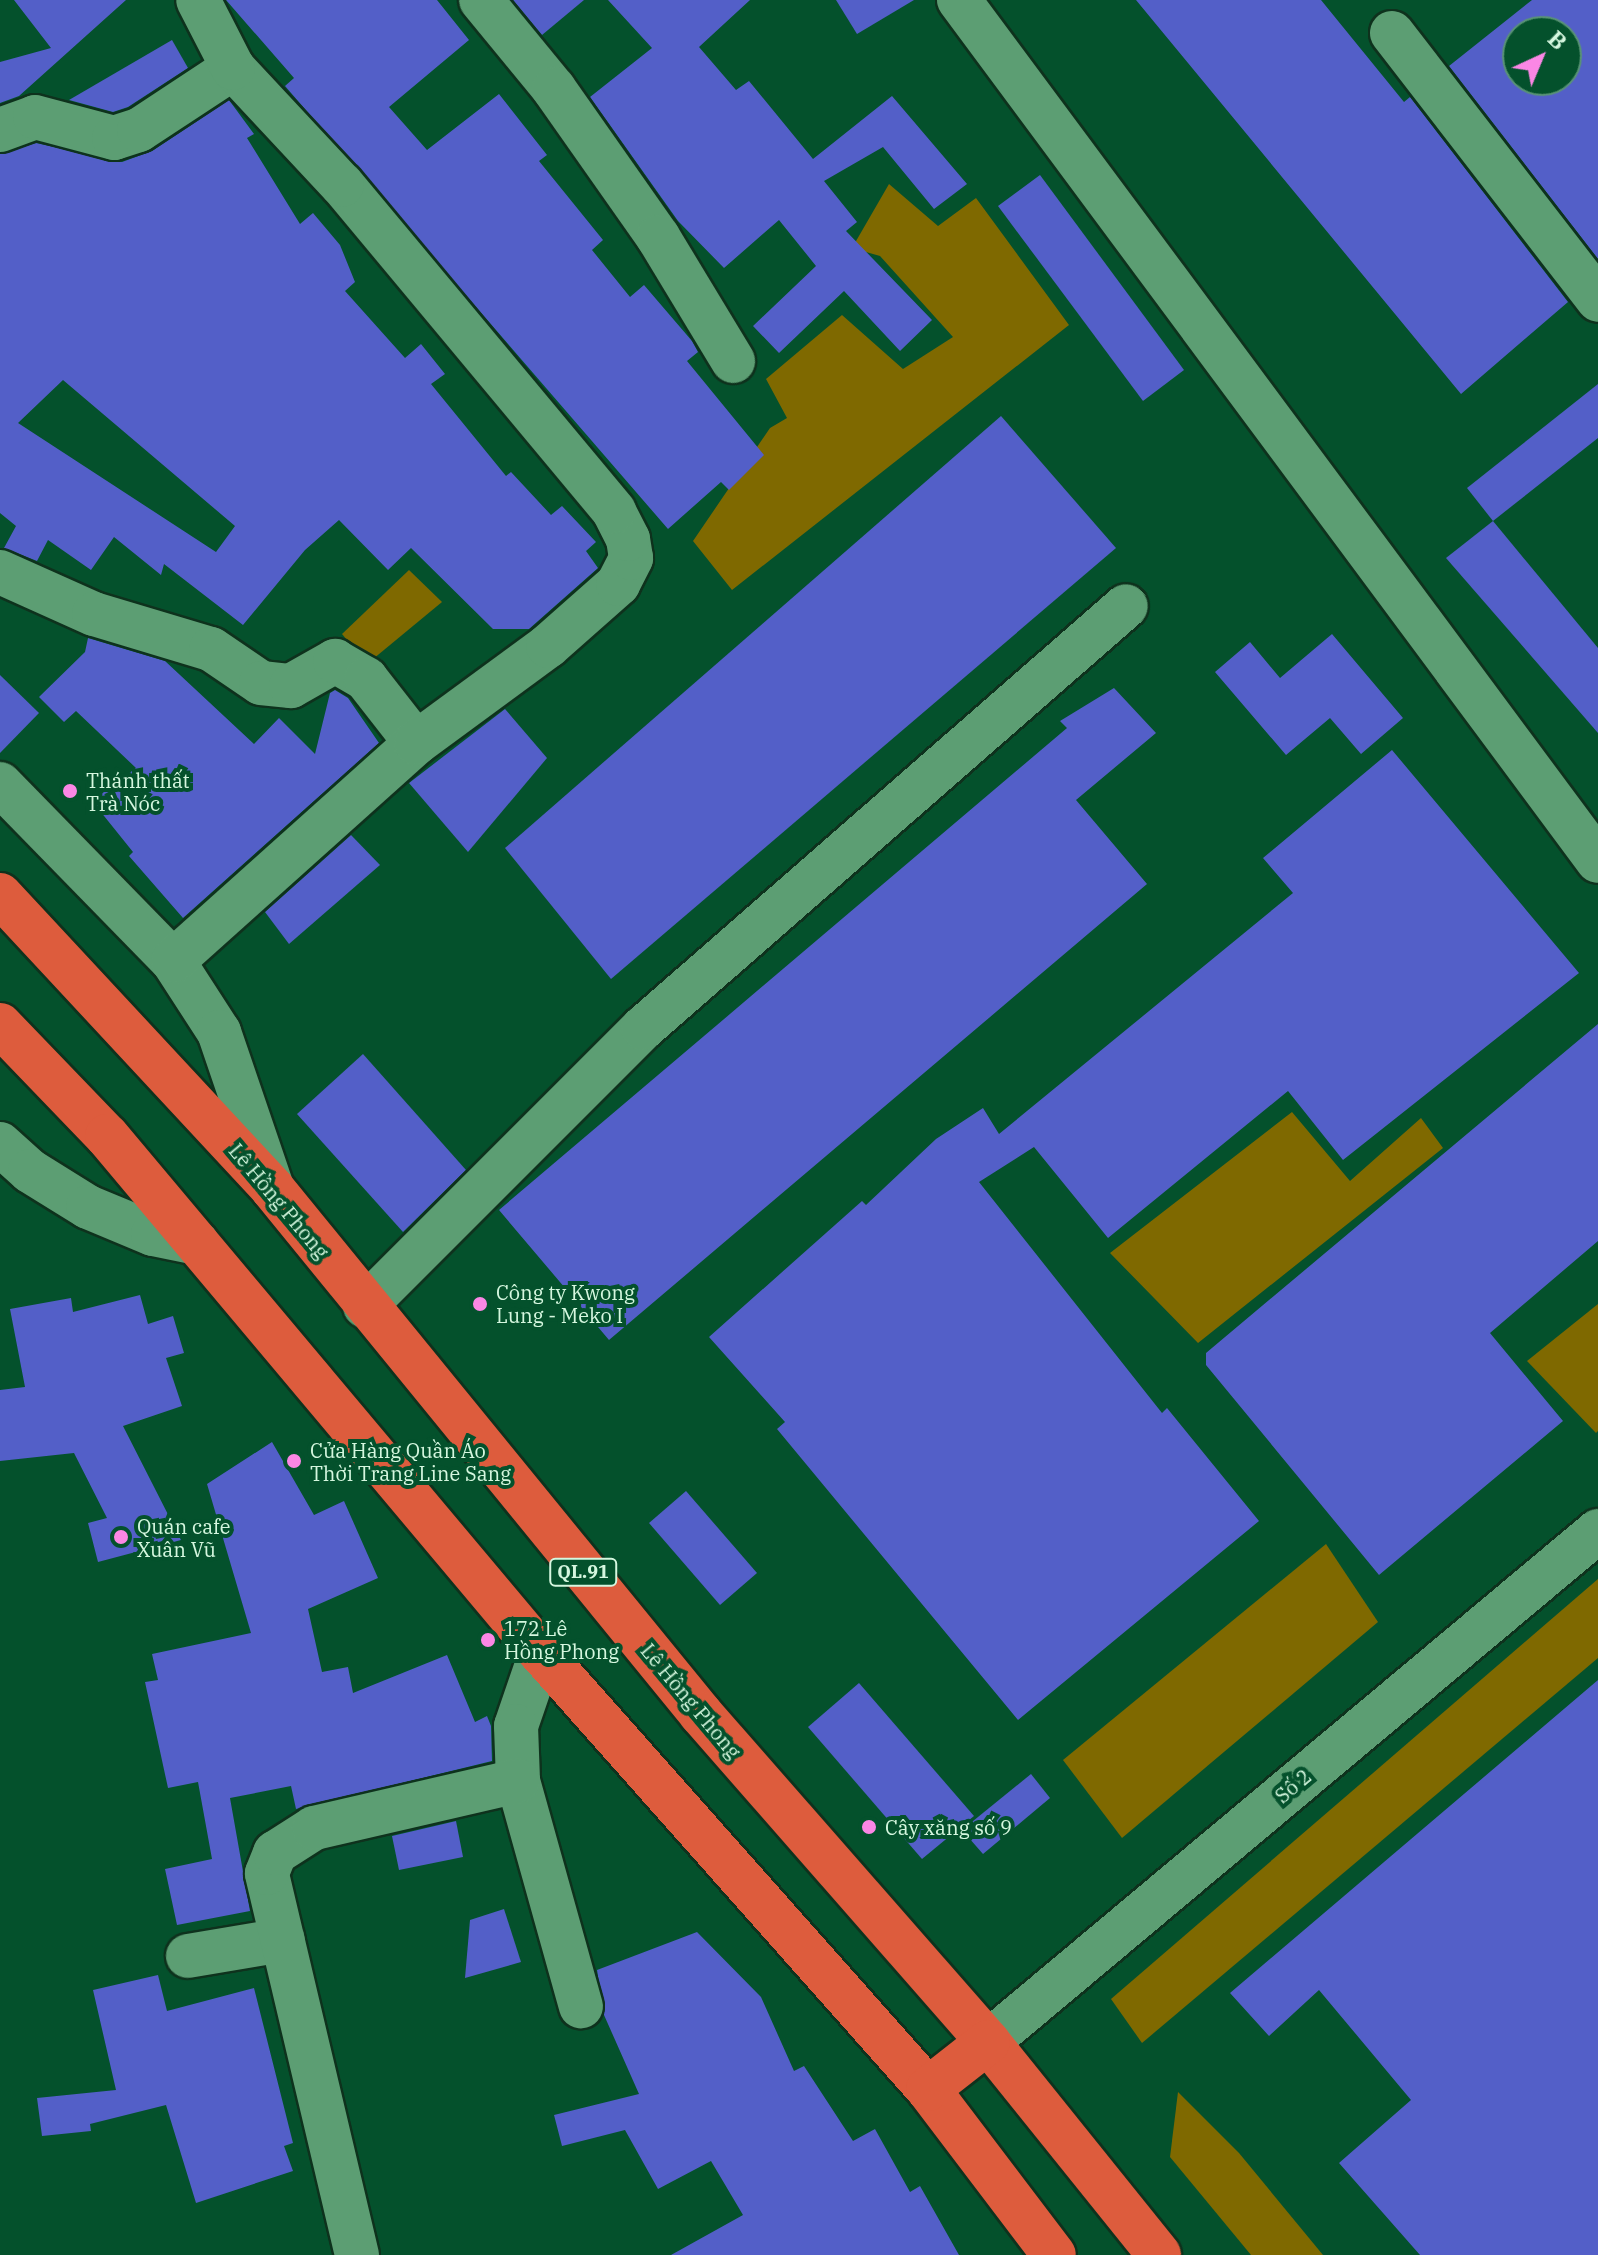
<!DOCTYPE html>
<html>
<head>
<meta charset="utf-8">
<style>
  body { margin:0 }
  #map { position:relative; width:1598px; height:2255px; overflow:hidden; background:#04512c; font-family:"IBM Plex Serif",serif }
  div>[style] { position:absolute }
  .green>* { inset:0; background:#7f6900 }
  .building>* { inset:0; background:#535fc8 }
  .roads { filter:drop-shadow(2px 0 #0e321d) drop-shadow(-2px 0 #0e321d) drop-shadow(0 2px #0e321d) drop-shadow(0 -2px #0e321d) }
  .minor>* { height:44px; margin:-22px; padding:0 22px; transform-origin:22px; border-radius:22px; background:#5c9e73 }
  .highway>* { height:44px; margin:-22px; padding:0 22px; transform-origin:22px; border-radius:22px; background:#dd5c3d }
  .dots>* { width:22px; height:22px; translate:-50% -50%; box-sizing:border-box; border:4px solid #04512c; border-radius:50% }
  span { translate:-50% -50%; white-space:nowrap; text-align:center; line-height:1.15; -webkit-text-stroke:8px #04512c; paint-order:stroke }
  .shield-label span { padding:2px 6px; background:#04512c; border:2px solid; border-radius:6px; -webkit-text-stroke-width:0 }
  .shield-label { font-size:18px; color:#d5f7df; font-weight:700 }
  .poi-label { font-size:20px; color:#d5f7df }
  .left { translate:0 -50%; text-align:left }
  .street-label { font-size:20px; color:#d5f7df }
  .north { position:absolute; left:1502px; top:16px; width:80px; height:80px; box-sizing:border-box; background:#04512c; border:2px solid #589374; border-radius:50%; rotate:44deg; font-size:22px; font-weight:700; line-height:32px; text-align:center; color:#d5f7df }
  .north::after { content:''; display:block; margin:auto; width:28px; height:36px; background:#fb87e5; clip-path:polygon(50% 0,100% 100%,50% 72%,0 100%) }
</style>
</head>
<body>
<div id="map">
  <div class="green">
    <div style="clip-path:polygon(889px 184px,938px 226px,976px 198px,1069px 325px,732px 590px,693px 541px,770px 428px,787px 418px,766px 379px,842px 315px,903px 369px,953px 337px,880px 256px,852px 248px)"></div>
    <div style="clip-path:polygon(409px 570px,442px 602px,367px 664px,342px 634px)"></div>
    <div style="clip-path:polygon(1292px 1112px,1350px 1181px,1421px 1118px,1443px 1148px,1198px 1343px,1110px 1253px)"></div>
    <div style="clip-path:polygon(1598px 1304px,1598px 1431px,1596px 1433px,1527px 1361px)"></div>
    <div style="clip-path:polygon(1326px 1544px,1378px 1622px,1122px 1838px,1063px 1760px)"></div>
    <div style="clip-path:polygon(1598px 1579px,1598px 1658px,1142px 2043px,1111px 1999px)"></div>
    <div style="clip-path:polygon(1178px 2092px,1239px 2153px,1323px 2255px,1251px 2255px,1170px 2157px)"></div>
  </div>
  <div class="building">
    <div style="clip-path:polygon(14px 0,126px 0,19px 96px,0 103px,0 62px,51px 48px)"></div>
    <div style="clip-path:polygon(226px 0,437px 0,469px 40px,389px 107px,427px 150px,499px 94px,547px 155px,539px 161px,603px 240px,592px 250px,630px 297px,644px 285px,692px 341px,698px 352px,687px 361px,764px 455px,729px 490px,721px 482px,668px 529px,285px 86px,294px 78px)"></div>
    <div style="clip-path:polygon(513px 0,584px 0,542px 35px)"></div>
    <div style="clip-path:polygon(608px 0,750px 0,699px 47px,736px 90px,749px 81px,813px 159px,892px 96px,967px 184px,934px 209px,883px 147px,824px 181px,857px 222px,846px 231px,932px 320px,900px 351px,844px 291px,779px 353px,753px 326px,816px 266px,779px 220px,724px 268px,678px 221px,590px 97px,652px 48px)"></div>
    <div style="clip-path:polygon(836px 0,914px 0,857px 34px)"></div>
    <div style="clip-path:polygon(1136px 0,1321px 0,1404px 102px,1410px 97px,1568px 302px,1461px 394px)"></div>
    <div style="clip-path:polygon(evenodd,1532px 0,1598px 0,1598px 259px,1449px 66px,1532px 0,1518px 32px,1566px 32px,1566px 80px,1518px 80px,1518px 32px)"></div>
    <div style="clip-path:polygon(172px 40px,188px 68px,128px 107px,113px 112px,69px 100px)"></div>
    <div style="clip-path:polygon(evenodd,229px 100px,254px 134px,247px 138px,300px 224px,313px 213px,340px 245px,355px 282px,345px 291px,405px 358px,421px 344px,445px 374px,431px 384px,506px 476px,511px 472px,551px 515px,562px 506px,596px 542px,586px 551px,598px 568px,529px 629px,493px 629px,411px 548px,388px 570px,339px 520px,305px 550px,243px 625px,164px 564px,161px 575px,114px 537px,91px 570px,48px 540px,37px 561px,4px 548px,16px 526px,0 513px,0 154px,36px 143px,122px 162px,152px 151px,229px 100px,63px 380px,235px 526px,216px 552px,18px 423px,63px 380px)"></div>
    <div style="clip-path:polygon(1040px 175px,1184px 370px,1143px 401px,998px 206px)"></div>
    <div style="clip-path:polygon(1598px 384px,1598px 438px,1493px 521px,1467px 488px)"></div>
    <div style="clip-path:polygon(1001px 416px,1116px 548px,611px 979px,505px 848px)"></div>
    <div style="clip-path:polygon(1493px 521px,1598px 648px,1598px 733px,1446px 558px)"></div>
    <div style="clip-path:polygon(1332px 634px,1403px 718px,1361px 754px,1330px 718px,1286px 755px,1215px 672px,1250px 642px,1280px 678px)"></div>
    <div style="clip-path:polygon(88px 638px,165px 661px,254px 744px,279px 718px,315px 754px,330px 693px,335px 690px,348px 698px,379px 743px,183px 918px,129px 856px,133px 852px,92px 801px,136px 768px,76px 711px,64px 722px,39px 697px,85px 652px)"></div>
    <div style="clip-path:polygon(0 675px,39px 713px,0 753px)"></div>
    <div style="clip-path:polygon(1114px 688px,1156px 733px,1076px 800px,1147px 884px,609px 1340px,499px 1210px,1067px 728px,1060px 721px)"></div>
    <div style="clip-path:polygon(505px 709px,547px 758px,468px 852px,409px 783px)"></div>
    <div style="clip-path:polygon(1392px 750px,1579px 973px,1343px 1160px,1288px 1091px,1108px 1238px,1034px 1147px,979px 1182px,1162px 1413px,1167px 1408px,1259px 1521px,1018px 1720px,777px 1429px,785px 1422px,709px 1337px,862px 1201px,866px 1205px,936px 1139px,983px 1108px,999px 1134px,1293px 893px,1263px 858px)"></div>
    <div style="clip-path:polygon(351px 835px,380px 865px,289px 944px,265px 912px)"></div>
    <div style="clip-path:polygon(1598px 1024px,1598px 1241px,1490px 1333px,1563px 1421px,1379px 1575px,1206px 1365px,1206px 1353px)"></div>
    <div style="clip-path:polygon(363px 1054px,466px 1170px,403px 1232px,297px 1114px)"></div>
    <div style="clip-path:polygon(140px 1295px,148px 1324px,173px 1316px,184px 1353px,166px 1358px,182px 1406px,123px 1426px,181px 1540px,98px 1562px,88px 1523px,107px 1518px,74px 1453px,0 1461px,0 1390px,25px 1387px,10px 1309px,71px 1298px,73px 1312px)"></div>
    <div style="clip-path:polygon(272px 1442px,314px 1515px,344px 1501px,378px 1578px,308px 1609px,322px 1672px,348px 1667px,353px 1693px,447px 1655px,475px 1722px,487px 1716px,491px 1726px,492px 1761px,296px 1809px,291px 1786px,230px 1798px,250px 1911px,177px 1925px,165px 1869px,212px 1859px,198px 1782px,168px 1788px,145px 1682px,158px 1680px,152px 1654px,251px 1633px,207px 1484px)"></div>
    <div style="clip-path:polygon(686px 1491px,757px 1573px,720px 1605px,649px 1523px)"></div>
    <div style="clip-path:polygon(1598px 1680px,1598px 2255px,1420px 2255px,1339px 2163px,1411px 2100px,1319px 1990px,1269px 2036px,1230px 1993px)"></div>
    <div style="clip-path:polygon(859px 1683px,974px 1816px,922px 1859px,808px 1727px)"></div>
    <div style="clip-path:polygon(1031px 1774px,1050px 1798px,983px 1854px,962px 1830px)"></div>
    <div style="clip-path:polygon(456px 1821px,463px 1857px,399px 1870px,392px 1836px)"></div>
    <div style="clip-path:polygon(504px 1909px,521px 1962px,465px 1978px,470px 1920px)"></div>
    <div style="clip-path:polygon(697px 1932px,761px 1997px,794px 2071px,804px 2066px,853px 2141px,875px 2129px,910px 2192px,920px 2186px,959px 2255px,671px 2255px,743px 2215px,711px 2161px,658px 2189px,625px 2130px,562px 2146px,554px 2115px,639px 2094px,604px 2015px,597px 1970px)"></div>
    <div style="clip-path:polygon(158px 1975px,167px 2011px,254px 1988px,293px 2143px,284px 2146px,293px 2171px,196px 2203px,166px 2105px,90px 2124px,91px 2131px,42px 2136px,37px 2098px,116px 2090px,93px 1990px)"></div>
  </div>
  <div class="roads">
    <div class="minor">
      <div style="left:481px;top:0;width:115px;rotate:50.6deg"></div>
      <div style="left:554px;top:89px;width:181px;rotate:54.9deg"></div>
      <div style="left:658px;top:237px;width:145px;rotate:58.8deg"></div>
      <div style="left:959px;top:0;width:1072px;rotate:53.42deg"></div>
      <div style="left:1392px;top:33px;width:337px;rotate:52.3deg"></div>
      <div style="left:0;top:130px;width:37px;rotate:-20deg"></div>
      <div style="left:35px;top:117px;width:82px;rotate:14.9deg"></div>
      <div style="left:114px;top:138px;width:26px;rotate:-18deg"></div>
      <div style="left:139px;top:130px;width:113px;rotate:-33.4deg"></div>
      <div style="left:0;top:572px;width:103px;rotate:24.1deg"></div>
      <div style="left:94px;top:614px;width:122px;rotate:16.7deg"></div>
      <div style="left:211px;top:649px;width:60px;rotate:34.2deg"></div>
      <div style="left:261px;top:683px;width:30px;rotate:6deg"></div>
      <div style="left:291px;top:686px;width:51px;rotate:-29.6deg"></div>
      <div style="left:335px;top:661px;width:36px;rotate:30deg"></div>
      <div style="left:366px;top:679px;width:81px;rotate:52deg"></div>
      <div style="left:0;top:784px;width:248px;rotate:45.7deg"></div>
      <div style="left:173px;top:961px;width:85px;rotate:57.1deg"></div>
      <div style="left:219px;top:1032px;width:165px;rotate:71.2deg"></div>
      <div style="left:173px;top:961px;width:326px;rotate:-41.9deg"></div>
      <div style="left:416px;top:743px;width:164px;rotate:-36.3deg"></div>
      <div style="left:548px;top:646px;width:94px;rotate:-41.5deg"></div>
      <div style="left:618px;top:584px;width:29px;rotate:-63deg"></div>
      <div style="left:631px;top:558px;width:19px;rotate:-99deg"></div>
      <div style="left:628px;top:539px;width:31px;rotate:-117deg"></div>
      <div style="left:614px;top:511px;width:425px;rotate:-129.8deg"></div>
      <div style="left:342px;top:185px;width:160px;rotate:-133deg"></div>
      <div style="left:233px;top:68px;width:76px;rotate:-117.2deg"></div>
      <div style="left:0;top:1144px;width:40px;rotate:42deg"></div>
      <div style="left:30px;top:1171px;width:68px;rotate:31.8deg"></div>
      <div style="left:88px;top:1207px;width:70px;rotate:22.6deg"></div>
      <div style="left:153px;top:1234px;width:45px;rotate:11.6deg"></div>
      <div style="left:365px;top:1306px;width:393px;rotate:-45deg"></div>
      <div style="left:643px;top:1028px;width:641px;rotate:-41.14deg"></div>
      <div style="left:541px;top:1653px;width:77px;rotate:108.9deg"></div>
      <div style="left:516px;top:1726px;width:55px;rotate:87.9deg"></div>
      <div style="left:518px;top:1781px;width:234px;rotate:74.4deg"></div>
      <div style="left:188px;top:1956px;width:96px;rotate:-9.6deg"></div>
      <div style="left:988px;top:2042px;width:796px;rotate:-39.95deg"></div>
      <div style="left:357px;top:2255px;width:392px;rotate:-103.3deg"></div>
      <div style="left:267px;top:1873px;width:22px;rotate:-68deg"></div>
      <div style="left:275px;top:1853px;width:46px;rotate:-32.7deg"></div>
      <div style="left:314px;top:1828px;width:209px;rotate:-13deg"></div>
    </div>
    <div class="highway">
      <div style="left:0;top:895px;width:400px;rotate:47.1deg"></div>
      <div style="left:272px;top:1188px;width:679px;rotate:50.8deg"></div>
      <div style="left:701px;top:1714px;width:436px;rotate:48.8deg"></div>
      <div style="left:988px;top:2042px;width:273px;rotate:51.2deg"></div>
      <div style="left:0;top:1025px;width:154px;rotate:46.1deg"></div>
      <div style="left:107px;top:1136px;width:675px;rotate:49.99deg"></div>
      <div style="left:541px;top:1653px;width:583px;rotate:48.41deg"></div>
      <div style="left:928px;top:2089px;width:208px;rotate:52.8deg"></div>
      <div style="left:928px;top:2089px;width:76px;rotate:-38.1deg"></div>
    </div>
  </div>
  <div class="dots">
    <div style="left:70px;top:791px;background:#fb87e5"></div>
    <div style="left:480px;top:1304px;background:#fb87e5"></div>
    <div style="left:294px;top:1461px;background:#fb87e5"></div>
    <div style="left:121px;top:1537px;background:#fb87e5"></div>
    <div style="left:488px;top:1640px;background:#fb87e5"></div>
    <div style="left:869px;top:1827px;background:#fb87e5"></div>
  </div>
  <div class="shield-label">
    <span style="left:583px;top:1572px">QL.91</span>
  </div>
  <div class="poi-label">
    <span class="left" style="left:86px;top:792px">Thánh thất<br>Trà Nóc</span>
    <span class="left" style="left:496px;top:1304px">Công ty Kwong<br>Lung - Meko I</span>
    <span class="left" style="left:310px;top:1462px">Cửa Hàng Quần Áo<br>Thời Trang Line Sang</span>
    <span class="left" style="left:137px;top:1538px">Quán cafe<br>Xuân Vũ</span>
    <span class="left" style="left:504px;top:1640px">172 Lê<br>Hồng Phong</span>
    <span class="left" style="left:885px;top:1827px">Cây xăng số 9</span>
  </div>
  <div class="street-label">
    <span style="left:279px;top:1201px;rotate:50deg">Lê Hồng Phong</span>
    <span style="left:691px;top:1701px;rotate:50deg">Lê Hồng Phong</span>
    <span style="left:1293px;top:1786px;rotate:-40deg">Số 2</span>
  </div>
  <div class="north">B</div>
</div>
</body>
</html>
